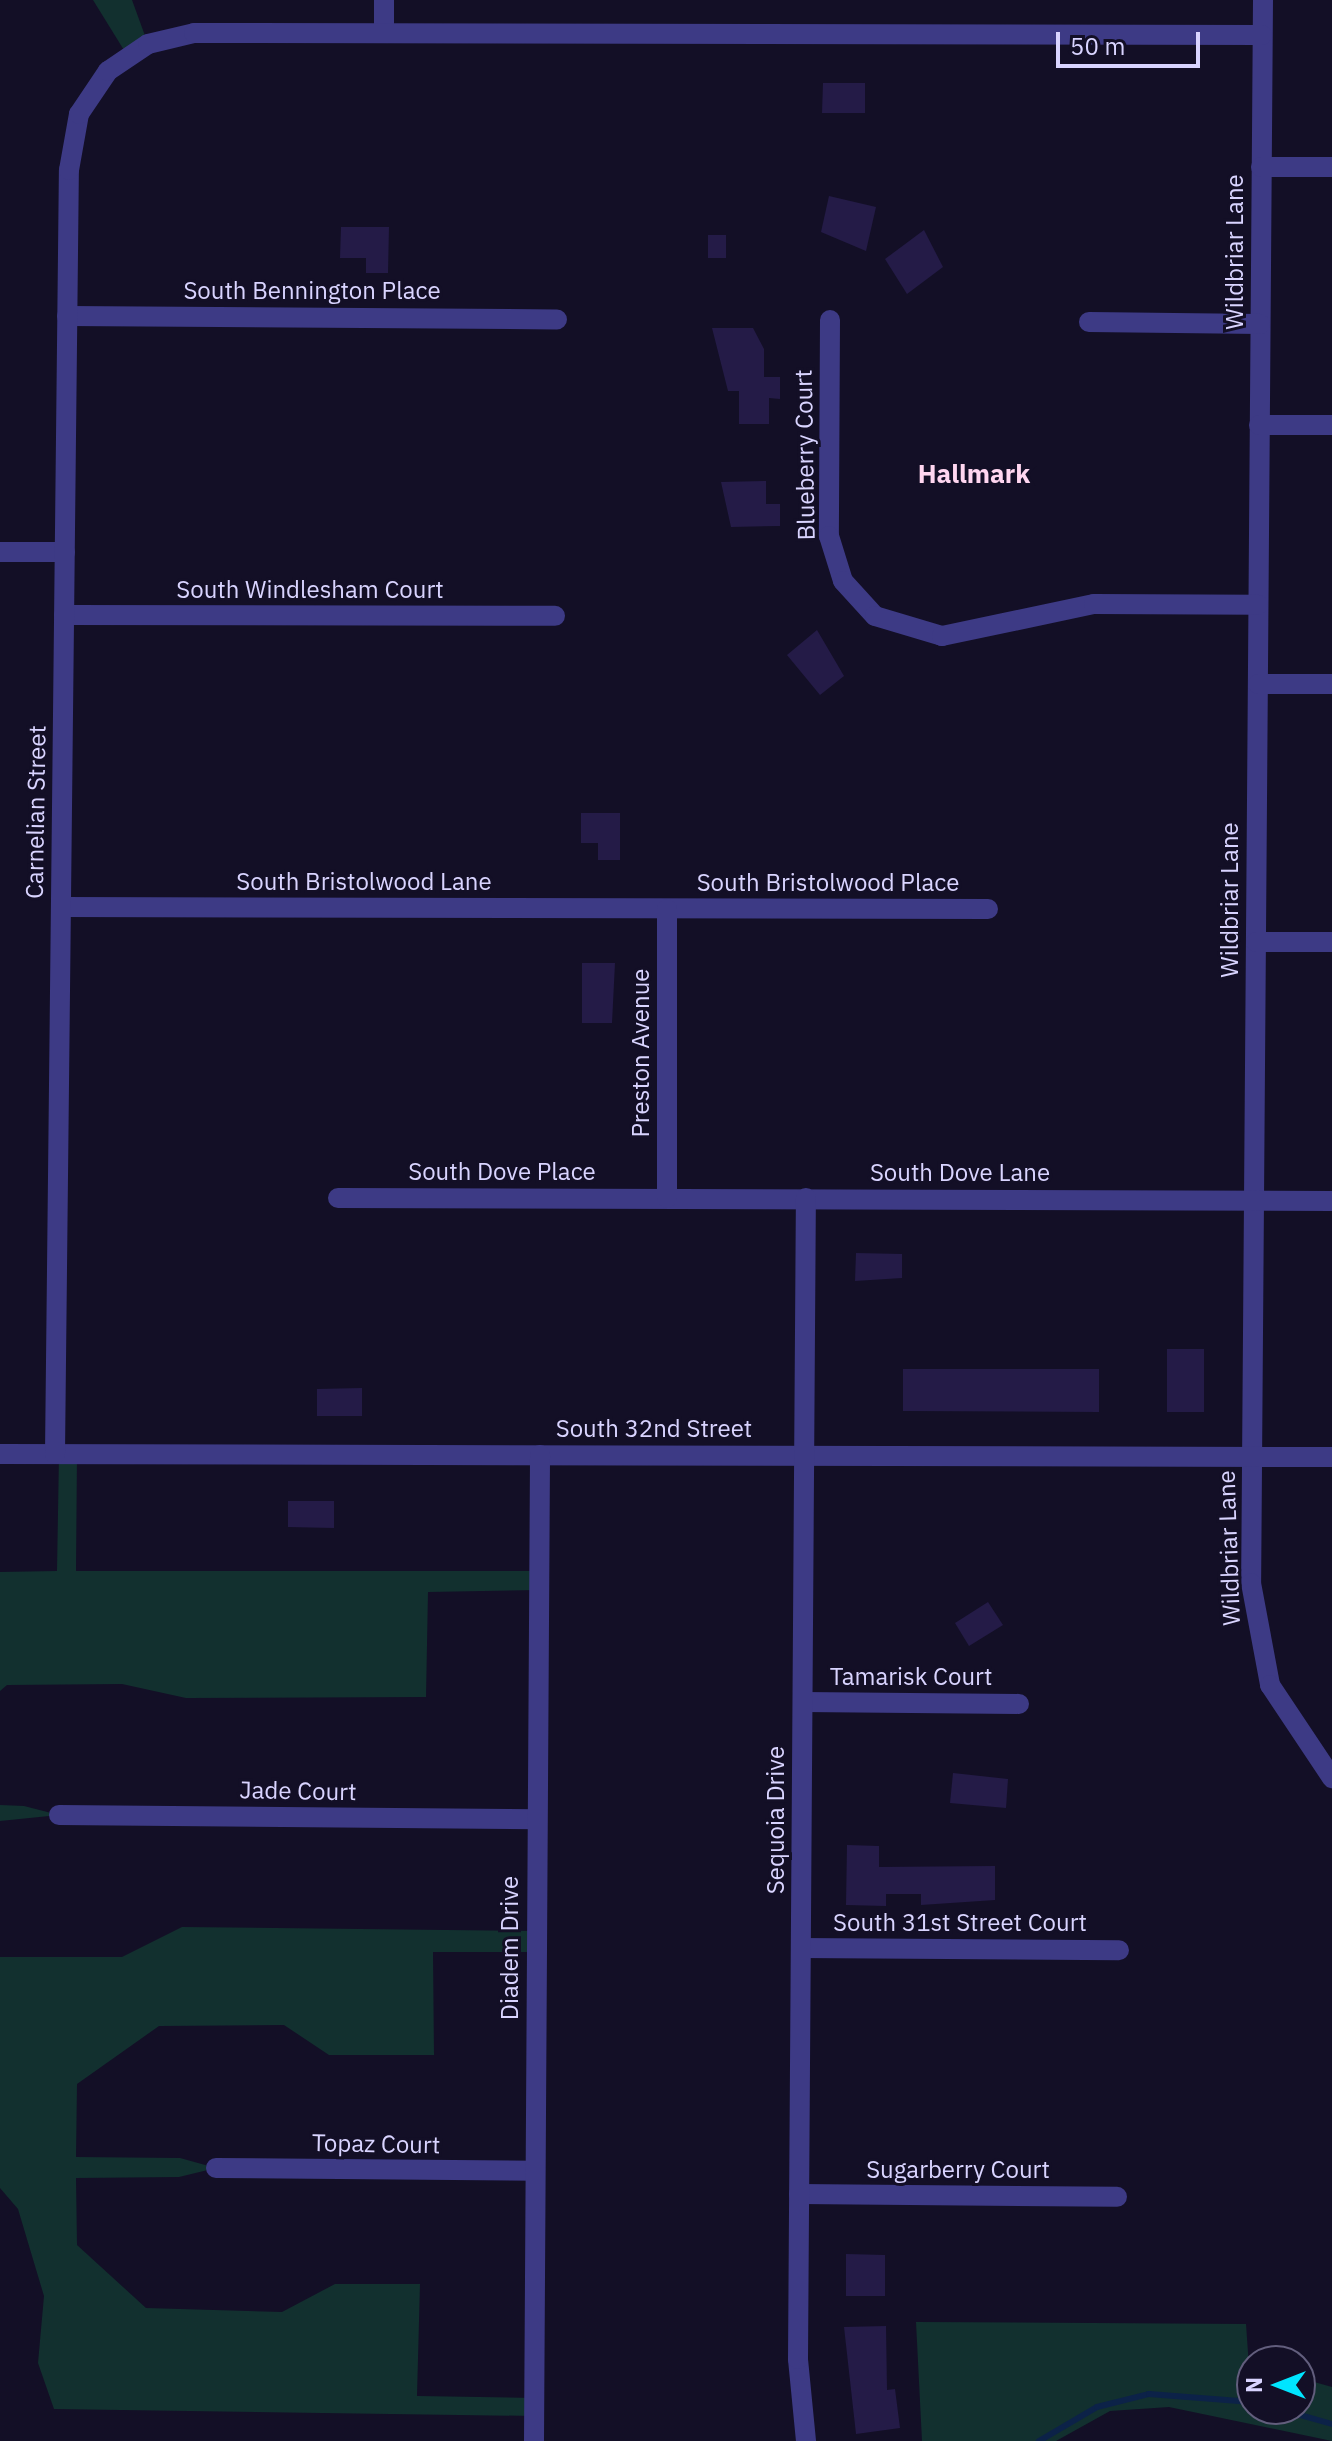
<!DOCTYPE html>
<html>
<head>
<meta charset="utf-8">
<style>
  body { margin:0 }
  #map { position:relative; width:1332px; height:2441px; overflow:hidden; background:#130f26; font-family:"IBM Plex Sans",sans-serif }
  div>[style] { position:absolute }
  .green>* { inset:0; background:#12302f }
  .stream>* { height:6px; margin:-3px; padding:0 3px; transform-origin:3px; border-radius:3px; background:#0c2248 }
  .building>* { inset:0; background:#241b47 }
  .minor>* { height:20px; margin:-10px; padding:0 10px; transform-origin:10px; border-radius:10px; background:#3d3a85 }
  span { translate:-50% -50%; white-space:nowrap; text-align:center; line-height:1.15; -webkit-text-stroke:6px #130f26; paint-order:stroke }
  .street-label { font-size:24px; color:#d9d4ff }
  .neighbourhood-label { font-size:26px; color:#ffd6f0; font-weight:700 }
  .north { position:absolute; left:1236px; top:2345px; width:80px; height:80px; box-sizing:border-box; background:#130f26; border:2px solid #625e7d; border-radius:50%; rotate:270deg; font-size:22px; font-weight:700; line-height:32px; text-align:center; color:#d9d4ff }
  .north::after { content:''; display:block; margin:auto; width:28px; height:36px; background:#00e5ff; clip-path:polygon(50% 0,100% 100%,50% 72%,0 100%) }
  .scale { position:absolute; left:1056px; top:32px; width:144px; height:36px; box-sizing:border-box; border:4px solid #d9d4ff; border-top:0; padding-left:10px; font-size:24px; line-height:28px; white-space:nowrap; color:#d9d4ff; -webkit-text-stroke:6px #130f26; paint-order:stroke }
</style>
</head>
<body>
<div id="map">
  <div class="green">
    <div style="clip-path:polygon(93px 0,132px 0,148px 44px,127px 55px)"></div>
    <div style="clip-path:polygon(59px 1454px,77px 1454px,76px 1571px,539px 1571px,539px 1590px,428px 1592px,426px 1697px,186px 1698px,122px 1684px,7px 1685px,0 1691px,0 1572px,57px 1571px)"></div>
    <div style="clip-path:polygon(0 1805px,24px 1806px,59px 1815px,0 1821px)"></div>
    <div style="clip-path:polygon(182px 1927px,536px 1931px,536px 1952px,433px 1952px,434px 2055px,329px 2055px,284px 2025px,159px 2026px,77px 2084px,76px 2157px,180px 2158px,216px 2168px,179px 2177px,76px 2178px,77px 2245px,146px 2308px,282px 2312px,335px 2284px,420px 2284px,417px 2396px,534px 2398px,534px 2416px,54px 2409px,38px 2363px,44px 2296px,18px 2209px,0 2188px,0 1957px,122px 1957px)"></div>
    <div style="clip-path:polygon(916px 2322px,1246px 2324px,1252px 2409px,1300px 2409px,1300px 2378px,1332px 2387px,1332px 2441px,1169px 2407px,1110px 2411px,1056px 2441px,922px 2441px)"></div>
  </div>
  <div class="stream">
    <div style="left:1279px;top:2409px;width:55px;rotate:15.8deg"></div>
    <div style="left:1039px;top:2441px;width:67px;rotate:-30.4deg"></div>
    <div style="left:1097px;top:2407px;width:54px;rotate:-14deg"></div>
    <div style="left:1149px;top:2394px;width:103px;rotate:4.4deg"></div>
  </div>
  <div class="building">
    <div style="clip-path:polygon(823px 83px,865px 83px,865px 113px,822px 113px)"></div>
    <div style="clip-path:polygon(829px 196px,876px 207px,866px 251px,821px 232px)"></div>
    <div style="clip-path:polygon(341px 227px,389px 227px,388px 273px,366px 273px,366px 258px,340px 258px)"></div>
    <div style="clip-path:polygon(924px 230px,943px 267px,907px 294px,885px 259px)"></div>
    <div style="clip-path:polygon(708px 235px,726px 235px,726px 258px,708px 258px)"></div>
    <div style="clip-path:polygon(712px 328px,753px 328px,764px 349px,764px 377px,780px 377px,780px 399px,769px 398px,769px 424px,739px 424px,739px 391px,728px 391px)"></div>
    <div style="clip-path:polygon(766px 481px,766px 504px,780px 504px,780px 526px,731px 527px,721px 482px)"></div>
    <div style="clip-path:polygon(817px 630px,844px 676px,820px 695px,787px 655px)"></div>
    <div style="clip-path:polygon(581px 813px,620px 813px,620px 860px,598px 860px,598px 843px,581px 843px)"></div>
    <div style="clip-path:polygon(582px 963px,615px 963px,612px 1023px,582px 1023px)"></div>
    <div style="clip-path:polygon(856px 1253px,902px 1254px,902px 1278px,855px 1281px)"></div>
    <div style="clip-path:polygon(1167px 1349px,1204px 1349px,1204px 1412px,1167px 1412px)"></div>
    <div style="clip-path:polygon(903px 1369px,1099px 1369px,1099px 1412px,903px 1411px)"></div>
    <div style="clip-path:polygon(362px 1388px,362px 1416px,317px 1416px,317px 1389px)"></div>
    <div style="clip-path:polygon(288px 1501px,334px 1501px,334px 1528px,288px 1527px)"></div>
    <div style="clip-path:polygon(988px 1602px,1003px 1625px,969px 1646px,955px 1623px)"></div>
    <div style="clip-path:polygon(953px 1773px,1008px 1779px,1006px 1808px,950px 1803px)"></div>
    <div style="clip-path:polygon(847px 1845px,879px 1846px,879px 1867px,995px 1866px,995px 1900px,921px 1905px,921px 1894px,886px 1894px,886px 1906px,846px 1905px)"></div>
    <div style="clip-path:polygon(846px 2254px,885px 2255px,885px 2296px,846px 2296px)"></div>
    <div style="clip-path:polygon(886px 2326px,887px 2390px,895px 2389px,900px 2428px,856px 2434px,844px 2327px)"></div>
  </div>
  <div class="minor">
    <div style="left:1263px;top:0;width:1583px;rotate:90.43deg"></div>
    <div style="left:1251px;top:1583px;width:104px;rotate:79.4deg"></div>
    <div style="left:1270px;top:1685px;width:112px;rotate:56.3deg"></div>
    <div style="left:384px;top:33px;width:33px;rotate:-90deg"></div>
    <div style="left:1261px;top:167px;width:71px"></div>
    <div style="left:67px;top:316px;width:490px;rotate:0.4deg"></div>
    <div style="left:830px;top:320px;width:216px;rotate:90.3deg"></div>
    <div style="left:829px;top:536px;width:47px;rotate:72.7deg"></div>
    <div style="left:843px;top:581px;width:47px;rotate:47.6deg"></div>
    <div style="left:875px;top:616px;width:70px;rotate:16.6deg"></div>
    <div style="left:942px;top:636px;width:155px;rotate:-11.9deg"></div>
    <div style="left:1094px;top:604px;width:164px;rotate:0.3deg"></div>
    <div style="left:1089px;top:322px;width:171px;rotate:0.7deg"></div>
    <div style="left:1259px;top:425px;width:73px"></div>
    <div style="left:0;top:552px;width:65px"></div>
    <div style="left:64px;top:615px;width:491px;rotate:0.1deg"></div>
    <div style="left:1258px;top:684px;width:74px"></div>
    <div style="left:61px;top:907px;width:927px;rotate:0.12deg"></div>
    <div style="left:1256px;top:942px;width:76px"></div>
    <div style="left:338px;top:1198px;width:994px;rotate:0.17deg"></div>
    <div style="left:667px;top:1198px;width:289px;rotate:-90deg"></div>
    <div style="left:0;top:1454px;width:1332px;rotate:0.13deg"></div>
    <div style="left:55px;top:1454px;width:1284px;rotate:-89.38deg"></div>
    <div style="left:69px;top:170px;width:57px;rotate:-79.9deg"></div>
    <div style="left:79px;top:114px;width:52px;rotate:-56deg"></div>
    <div style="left:108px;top:71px;width:48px;rotate:-34deg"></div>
    <div style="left:148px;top:44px;width:47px;rotate:-13.4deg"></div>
    <div style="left:194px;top:33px;width:1068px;rotate:0.11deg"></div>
    <div style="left:803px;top:1702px;width:216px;rotate:0.5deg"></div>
    <div style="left:59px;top:1815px;width:477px;rotate:0.5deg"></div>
    <div style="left:801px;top:1948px;width:318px;rotate:0.4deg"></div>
    <div style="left:216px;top:2168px;width:319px;rotate:0.5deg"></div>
    <div style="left:799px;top:2194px;width:318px;rotate:0.5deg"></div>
    <div style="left:534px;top:2441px;width:986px;rotate:-89.65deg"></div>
    <div style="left:806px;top:2441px;width:82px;rotate:-95.6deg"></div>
    <div style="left:798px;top:2359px;width:1161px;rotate:-89.61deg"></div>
  </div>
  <div class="street-label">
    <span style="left:1235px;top:252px;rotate:-90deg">Wildbriar Lane</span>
    <span style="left:312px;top:291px">South Bennington Place</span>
    <span style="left:805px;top:455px;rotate:-91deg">Blueberry Court</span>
    <span style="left:310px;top:590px">South Windlesham Court</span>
    <span style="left:36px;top:812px;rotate:-89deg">Carnelian Street</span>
    <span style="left:364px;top:882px">South Bristolwood Lane</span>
    <span style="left:828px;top:883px">South Bristolwood Place</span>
    <span style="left:1230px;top:900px;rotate:-90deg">Wildbriar Lane</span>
    <span style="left:641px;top:1053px;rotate:-90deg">Preston Avenue</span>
    <span style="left:502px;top:1172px">South Dove Place</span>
    <span style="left:960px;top:1173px">South Dove Lane</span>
    <span style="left:654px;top:1429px">South 32nd Street</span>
    <span style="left:1229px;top:1548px;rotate:-92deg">Wildbriar Lane</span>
    <span style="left:911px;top:1677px">Tamarisk Court</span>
    <span style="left:298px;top:1791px;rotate:1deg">Jade Court</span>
    <span style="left:776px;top:1820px;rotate:-90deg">Sequoia Drive</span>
    <span style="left:960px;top:1923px">South 31st Street Court</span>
    <span style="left:510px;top:1948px;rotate:-90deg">Diadem Drive</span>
    <span style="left:376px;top:2144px;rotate:1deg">Topaz Court</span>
    <span style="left:958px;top:2170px">Sugarberry Court</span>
  </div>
  <div class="neighbourhood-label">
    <span style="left:974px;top:474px">Hallmark</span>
  </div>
  <div class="north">N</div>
  <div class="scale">50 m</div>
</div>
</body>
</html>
